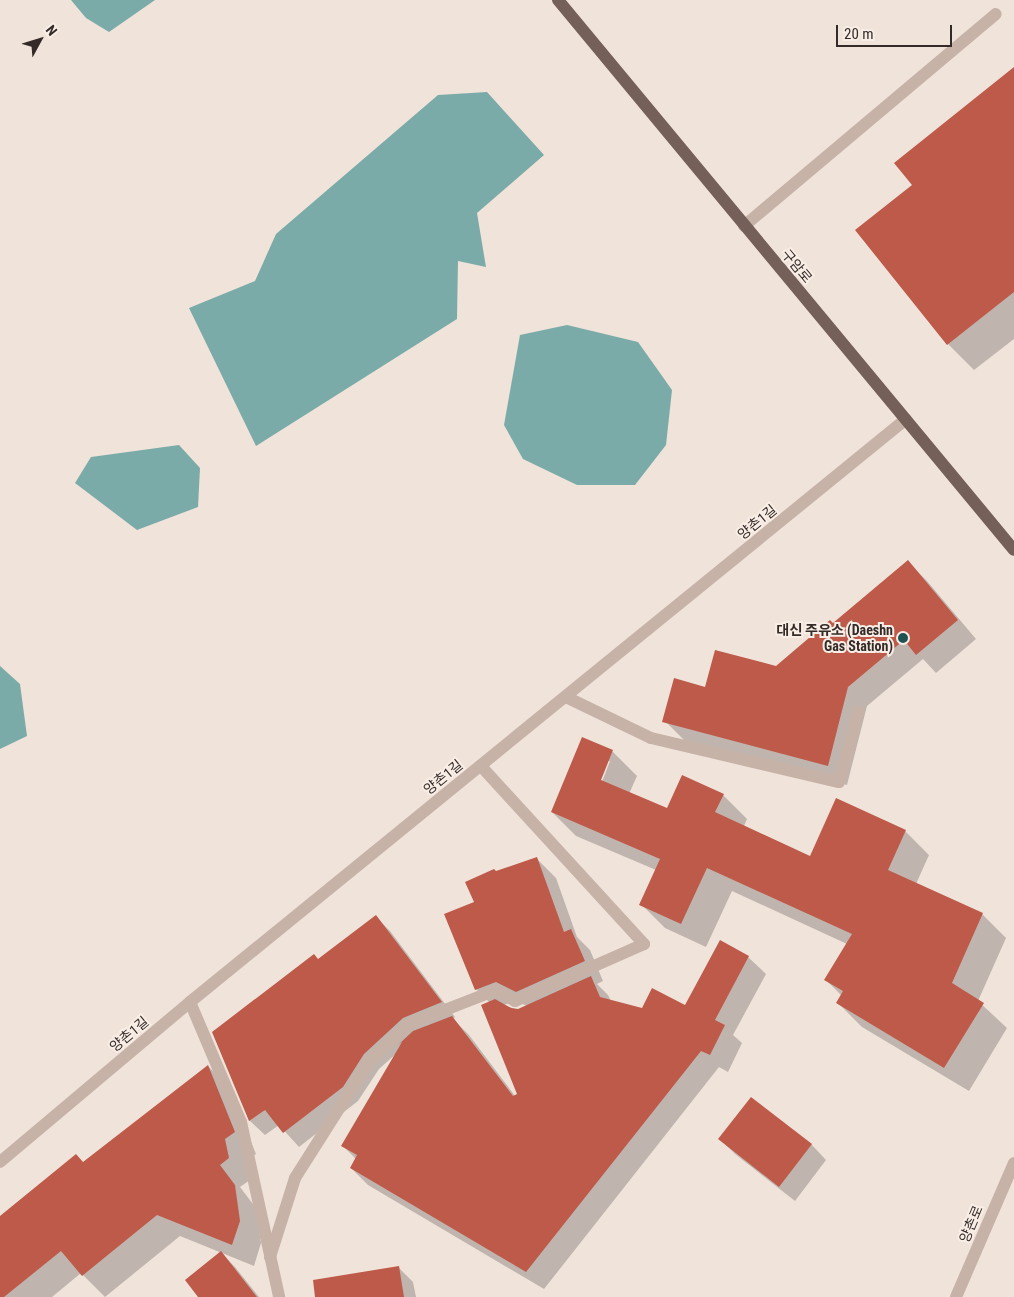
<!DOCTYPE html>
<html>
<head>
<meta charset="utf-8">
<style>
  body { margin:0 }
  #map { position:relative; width:1014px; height:1297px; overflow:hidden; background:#f0e3da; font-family:"Roboto Condensed","Noto Sans KR",sans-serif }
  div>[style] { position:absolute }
  .water>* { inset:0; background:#7baba8 }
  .shadow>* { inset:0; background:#0003 }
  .building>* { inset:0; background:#be5a4a }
  .lane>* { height:12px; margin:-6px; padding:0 6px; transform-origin:6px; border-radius:6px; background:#c7b2a7 }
  .street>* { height:12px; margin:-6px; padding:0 6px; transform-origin:6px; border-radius:6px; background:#c7b2a7 }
  .primary>* { height:12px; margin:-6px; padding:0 6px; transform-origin:6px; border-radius:6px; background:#755f59 }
  .dots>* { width:14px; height:14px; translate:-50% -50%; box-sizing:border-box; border:2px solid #f8eee6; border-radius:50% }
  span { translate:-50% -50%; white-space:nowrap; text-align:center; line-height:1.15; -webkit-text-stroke:4px #f8eee6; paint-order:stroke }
  .street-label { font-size:14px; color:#342a27 }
  .poi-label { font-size:14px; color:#342a27; font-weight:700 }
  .right { translate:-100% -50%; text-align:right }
  .north { position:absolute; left:15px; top:15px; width:50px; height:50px; -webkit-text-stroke:4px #f8eee6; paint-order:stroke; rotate:51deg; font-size:14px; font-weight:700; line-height:20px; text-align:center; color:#342a27 }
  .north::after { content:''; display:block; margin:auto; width:18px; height:22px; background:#342a27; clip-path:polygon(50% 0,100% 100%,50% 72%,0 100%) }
  .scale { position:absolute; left:836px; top:25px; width:116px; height:22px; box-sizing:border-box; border:2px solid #342a27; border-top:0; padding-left:6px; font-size:15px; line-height:18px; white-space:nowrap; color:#342a27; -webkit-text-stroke:4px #f8eee6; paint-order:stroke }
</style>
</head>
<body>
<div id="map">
  <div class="water">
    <div style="clip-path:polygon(71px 0,155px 0,109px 32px,86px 18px)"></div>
    <div style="clip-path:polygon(487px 92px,544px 155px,477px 213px,486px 267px,458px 261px,457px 319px,256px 446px,189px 308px,255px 281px,276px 234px,438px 95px)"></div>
    <div style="clip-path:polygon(567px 325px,638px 342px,672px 390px,666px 445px,635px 485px,577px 485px,523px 459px,504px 425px,520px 335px)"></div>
    <div style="clip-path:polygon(179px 445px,200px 468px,198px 507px,137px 530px,75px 483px,91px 457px)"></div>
    <div style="clip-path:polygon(0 666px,20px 684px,27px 736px,0 749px)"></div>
  </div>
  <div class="shadow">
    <div style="clip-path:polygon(1014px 69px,1014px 339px,974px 370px,948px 344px,913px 185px)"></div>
    <div style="clip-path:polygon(908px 562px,927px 581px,976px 639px,936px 673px,923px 659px,867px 706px,847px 785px,686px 742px,667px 723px,706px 688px,776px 668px,833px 625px)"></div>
    <div style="clip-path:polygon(evenodd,582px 739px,613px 752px,637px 776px,629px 794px,667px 810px,723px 795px,747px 819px,744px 826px,811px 857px,905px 831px,929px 855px,916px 884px,982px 914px,1006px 938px,978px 1001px,1007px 1028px,969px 1091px,862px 1027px,838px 1003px,842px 996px,825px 979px,847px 944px,732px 891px,706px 947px,665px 928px,641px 904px,656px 870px,576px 836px,552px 812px,582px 739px,608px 761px,610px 761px,600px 787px,598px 786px,608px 761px)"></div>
    <div style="clip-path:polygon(evenodd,536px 858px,556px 878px,577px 937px,590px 950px,603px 981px,597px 984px,608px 995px,611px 1001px,642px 1010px,686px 1006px,748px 957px,766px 974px,733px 1035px,742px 1043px,728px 1072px,719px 1067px,544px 1289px,368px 1185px,351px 1168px,356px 1159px,343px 1146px,397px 1053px,379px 1069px,358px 1101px,299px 1147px,279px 1125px,265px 1135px,250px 1121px,213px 1033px,318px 960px,375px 916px,390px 931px,455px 1017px,453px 1019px,469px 1035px,515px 1096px,519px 1094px,490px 1003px,476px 989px,476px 902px,496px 872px,536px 858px,516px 1001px,527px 1006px,518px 1010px,504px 1005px,516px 1001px)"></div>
    <div style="clip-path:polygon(208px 1066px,229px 1088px,256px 1154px,246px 1161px,250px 1180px,240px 1187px,256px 1208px,261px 1243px,254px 1266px,180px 1236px,105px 1297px,81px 1273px,52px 1297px,0 1297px,0 1218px,84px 1163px)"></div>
    <div style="clip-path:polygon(751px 1099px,812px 1145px,826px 1160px,795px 1201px,735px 1154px,720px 1139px)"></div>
    <div style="clip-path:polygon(221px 1253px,235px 1267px,259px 1297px,200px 1297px)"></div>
    <div style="clip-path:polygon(398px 1267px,413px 1282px,416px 1297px,341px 1297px)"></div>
  </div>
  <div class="building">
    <div style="clip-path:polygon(1014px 67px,1014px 292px,947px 345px,855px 230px,912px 185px,894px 163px)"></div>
    <div style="clip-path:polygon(908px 560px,958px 620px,916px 655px,904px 640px,848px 687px,828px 766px,662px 722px,674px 678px,705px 687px,715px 650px,776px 666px,830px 620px,833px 623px)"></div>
    <div style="clip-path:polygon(582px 737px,613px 750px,601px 780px,667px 808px,682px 775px,724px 794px,715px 812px,810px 856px,836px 798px,906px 830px,888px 870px,983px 913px,952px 983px,984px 1003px,944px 1068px,836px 1003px,843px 991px,824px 980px,852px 934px,707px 868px,681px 924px,639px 905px,660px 859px,551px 812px)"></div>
    <div style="clip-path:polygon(537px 857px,564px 932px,571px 929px,585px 961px,516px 992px,496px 982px,475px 990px,444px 914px,474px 902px,465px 882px,494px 869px,496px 871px)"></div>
    <div style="clip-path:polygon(376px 915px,442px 1002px,403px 1018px,364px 1054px,343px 1087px,283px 1133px,265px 1110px,249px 1121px,212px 1032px,314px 954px,318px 959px)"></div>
    <div style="clip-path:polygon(720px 940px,749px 956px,715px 1020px,725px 1025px,710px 1055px,701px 1051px,526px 1272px,350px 1168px,357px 1155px,341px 1146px,402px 1042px,398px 1045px,413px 1031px,452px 1016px,513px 1096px,517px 1094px,481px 1005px,495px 999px,511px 1008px,518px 1009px,591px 976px,600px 997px,642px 1008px,652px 988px,685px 1005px)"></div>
    <div style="clip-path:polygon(208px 1065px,235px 1132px,225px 1139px,229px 1158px,220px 1165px,235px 1185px,240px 1221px,232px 1245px,157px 1215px,82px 1276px,61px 1251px,4px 1297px,0 1297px,0 1216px,76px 1154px,83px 1162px)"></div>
    <div style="clip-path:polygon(751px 1097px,812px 1144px,779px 1187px,718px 1139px)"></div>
    <div style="clip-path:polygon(221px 1251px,257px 1297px,198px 1297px,185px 1280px)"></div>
    <div style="clip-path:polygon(399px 1266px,404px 1297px,315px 1297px,313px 1280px)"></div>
  </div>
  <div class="lane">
    <div style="left:744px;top:226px;width:329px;rotate:-40.1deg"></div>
    <div style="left:566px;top:697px;width:94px;rotate:25.8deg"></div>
    <div style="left:651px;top:738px;width:193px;rotate:13.2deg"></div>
    <div style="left:839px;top:782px;width:73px;rotate:-75deg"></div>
    <div style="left:190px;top:1002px;width:130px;rotate:67deg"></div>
    <div style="left:241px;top:1122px;width:179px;rotate:77.7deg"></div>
    <div style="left:270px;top:1257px;width:83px;rotate:-72.4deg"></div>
    <div style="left:295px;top:1178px;width:140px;rotate:-57.6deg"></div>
    <div style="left:370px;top:1060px;width:53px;rotate:-42.7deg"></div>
    <div style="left:409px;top:1024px;width:93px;rotate:-21.3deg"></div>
    <div style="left:496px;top:990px;width:22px;rotate:30deg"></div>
    <div style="left:515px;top:1001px;width:141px;rotate:-23.8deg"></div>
    <div style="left:644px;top:944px;width:241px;rotate:-132.5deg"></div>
  </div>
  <div class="street">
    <div style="left:0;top:1162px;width:248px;rotate:-40.1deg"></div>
    <div style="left:190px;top:1002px;width:923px;rotate:-39.15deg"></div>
    <div style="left:956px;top:1297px;width:146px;rotate:-66.6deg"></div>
  </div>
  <div class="primary">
    <div style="left:558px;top:0;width:714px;rotate:50.34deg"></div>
  </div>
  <div class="dots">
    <div style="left:903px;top:638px;background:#1f5351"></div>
  </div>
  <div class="street-label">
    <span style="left:797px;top:266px;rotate:50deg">구암로</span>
    <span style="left:757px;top:522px;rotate:-39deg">양촌1길</span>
    <span style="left:443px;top:777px;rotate:-39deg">양촌1길</span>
    <span style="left:129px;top:1034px;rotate:-40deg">양촌1길</span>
    <span style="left:971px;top:1224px;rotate:-67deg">양촌로</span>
  </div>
  <div class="poi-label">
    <span class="right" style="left:893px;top:638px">대신 주유소 (Daeshn<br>Gas Station)</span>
  </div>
  <div class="north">N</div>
  <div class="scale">20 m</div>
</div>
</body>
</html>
